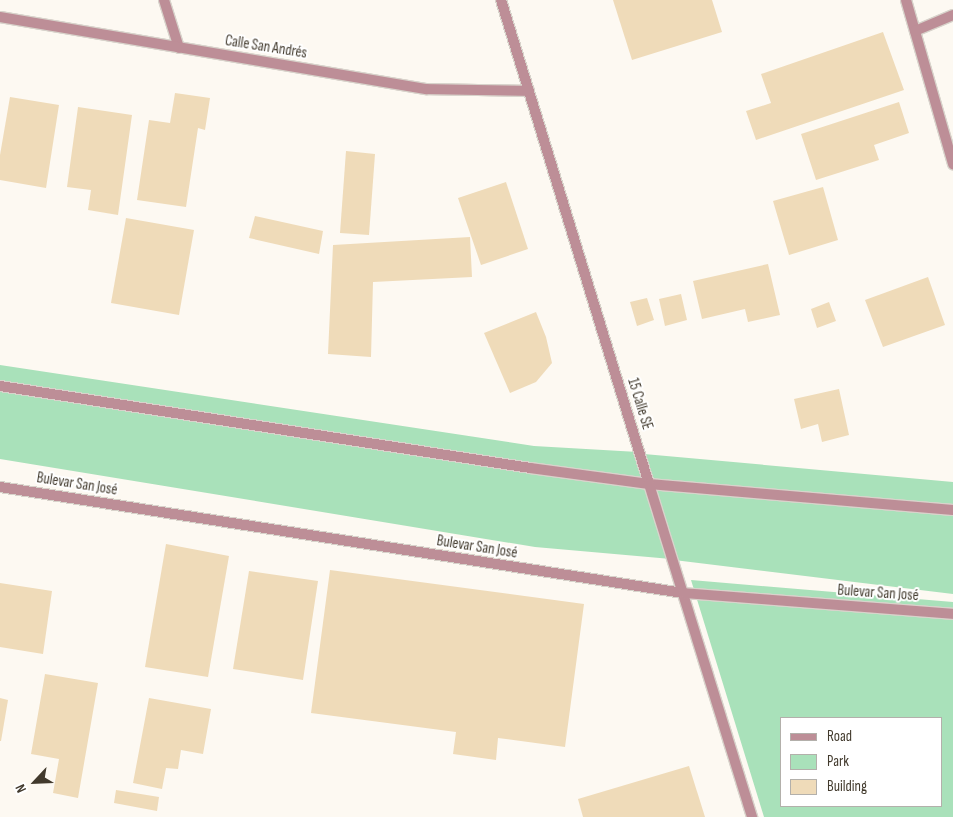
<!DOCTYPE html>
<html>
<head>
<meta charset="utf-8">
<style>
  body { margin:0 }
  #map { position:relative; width:953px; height:817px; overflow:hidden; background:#fdf9f2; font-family:"Sofia Sans Condensed",sans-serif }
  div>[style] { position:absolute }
  .green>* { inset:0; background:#a9e1ba }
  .building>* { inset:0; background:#efdbb9 }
  .roads { filter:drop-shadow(1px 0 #d8d3cb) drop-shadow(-1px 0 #d8d3cb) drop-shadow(0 1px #d8d3cb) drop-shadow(0 -1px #d8d3cb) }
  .minor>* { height:10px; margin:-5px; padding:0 5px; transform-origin:5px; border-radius:5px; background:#bd8e97 }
  .tertiary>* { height:10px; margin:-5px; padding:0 5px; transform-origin:5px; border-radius:5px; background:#bd8e97 }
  span { translate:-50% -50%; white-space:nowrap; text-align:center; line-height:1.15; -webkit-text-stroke:4px #fff; paint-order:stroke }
  .street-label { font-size:15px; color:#423a2d }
  .legend { position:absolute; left:780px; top:717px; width:162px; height:90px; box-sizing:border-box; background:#fff; border:1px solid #b3b0ab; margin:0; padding:6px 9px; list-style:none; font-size:15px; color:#423a2d }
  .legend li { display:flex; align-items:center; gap:10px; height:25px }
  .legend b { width:25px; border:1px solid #b3b0ab }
  .north { position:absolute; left:10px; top:757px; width:50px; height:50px; -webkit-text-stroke:4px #fff; paint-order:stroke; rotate:245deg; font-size:14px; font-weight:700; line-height:20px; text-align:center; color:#423a2d }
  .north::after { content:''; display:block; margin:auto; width:18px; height:22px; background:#423a2d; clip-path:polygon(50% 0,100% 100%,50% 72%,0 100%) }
</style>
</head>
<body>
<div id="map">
  <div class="green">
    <div style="clip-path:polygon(0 365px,534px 446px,638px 452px,671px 559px,535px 547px,0 459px)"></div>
    <div style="clip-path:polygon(644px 454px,953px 482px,953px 594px,674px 560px)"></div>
    <div style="clip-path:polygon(evenodd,691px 580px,953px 602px,953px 817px,764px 817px,691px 580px,782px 718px,942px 718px,942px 806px,782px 806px,782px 718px)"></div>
  </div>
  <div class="building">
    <div style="clip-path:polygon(613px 0,712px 0,722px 32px,632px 60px)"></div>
    <div style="clip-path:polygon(883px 32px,904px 90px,756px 140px,746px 111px,771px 103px,761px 74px)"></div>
    <div style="clip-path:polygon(175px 93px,210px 98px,205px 130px,198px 128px,186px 207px,137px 200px,149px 120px,170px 123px)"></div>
    <div style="clip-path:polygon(10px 97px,59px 105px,46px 188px,0 180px,0 155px)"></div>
    <div style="clip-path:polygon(899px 102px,909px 133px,874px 145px,879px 160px,816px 180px,801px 134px)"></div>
    <div style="clip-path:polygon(78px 107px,132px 115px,118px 215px,88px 210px,91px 190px,67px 187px)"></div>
    <div style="clip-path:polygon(346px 151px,375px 154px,369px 235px,340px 233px)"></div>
    <div style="clip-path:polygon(506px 182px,528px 249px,481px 265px,458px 198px)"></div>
    <div style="clip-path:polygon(823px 187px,838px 240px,789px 255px,773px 201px)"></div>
    <div style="clip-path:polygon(255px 216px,323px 231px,319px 254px,249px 238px)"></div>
    <div style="clip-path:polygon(126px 218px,194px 230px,179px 315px,111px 303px)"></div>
    <div style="clip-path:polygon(470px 237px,472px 277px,373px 282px,371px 357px,328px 354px,333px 245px)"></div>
    <div style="clip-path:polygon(768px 264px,780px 315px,748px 322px,745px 309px,702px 319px,693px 281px)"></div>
    <div style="clip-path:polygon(928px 277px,945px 325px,883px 347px,865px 300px)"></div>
    <div style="clip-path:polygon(681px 294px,687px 320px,665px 326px,659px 299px)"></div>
    <div style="clip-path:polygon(647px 298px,654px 320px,637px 326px,630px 302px)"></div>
    <div style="clip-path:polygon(829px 302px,836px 321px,817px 328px,811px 309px)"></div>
    <div style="clip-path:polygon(536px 312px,546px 337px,552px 363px,536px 382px,510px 393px,484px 333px)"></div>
    <div style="clip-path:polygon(839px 389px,849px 435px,822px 442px,818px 424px,801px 429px,794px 399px)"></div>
    <div style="clip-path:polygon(166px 544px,229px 556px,208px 677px,145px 667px)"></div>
    <div style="clip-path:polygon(330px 570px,584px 604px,565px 747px,498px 738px,496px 760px,453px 754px,456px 732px,311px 713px)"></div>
    <div style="clip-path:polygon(249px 571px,318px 581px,303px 680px,233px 669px)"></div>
    <div style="clip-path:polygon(0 583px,52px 591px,43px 654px,0 647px)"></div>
    <div style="clip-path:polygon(45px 674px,98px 683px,78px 798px,53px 793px,59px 759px,31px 754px)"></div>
    <div style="clip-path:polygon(0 698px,8px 700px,1px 741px,0 741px)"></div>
    <div style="clip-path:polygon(149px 698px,211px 709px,203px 754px,181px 750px,178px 769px,166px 768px,162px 789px,133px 783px)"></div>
    <div style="clip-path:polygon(689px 766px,705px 817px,583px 817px,578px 799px)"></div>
    <div style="clip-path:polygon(116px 790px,159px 797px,157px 811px,114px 803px)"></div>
  </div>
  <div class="roads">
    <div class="minor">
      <div style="left:164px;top:0;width:50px;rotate:72.6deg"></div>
      <div style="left:501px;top:0;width:506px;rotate:73deg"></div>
      <div style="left:906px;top:0;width:171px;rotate:74deg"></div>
      <div style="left:0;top:17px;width:433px;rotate:9.6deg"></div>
      <div style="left:427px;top:89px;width:102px;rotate:1.1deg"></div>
      <div style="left:915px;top:31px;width:41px;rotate:-22.8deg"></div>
    </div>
    <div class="tertiary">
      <div style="left:0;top:386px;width:536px;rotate:8.79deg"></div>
      <div style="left:530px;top:468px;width:120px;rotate:7.7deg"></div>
      <div style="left:649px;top:484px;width:305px;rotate:4.9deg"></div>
      <div style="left:649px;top:484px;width:349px;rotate:72.8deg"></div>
      <div style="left:0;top:487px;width:691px;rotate:8.82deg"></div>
      <div style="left:683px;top:593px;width:271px;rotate:4.4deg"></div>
    </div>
  </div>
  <div class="street-label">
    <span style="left:266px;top:47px;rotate:9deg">Calle San Andrés</span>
    <span style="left:640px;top:404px;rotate:73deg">15 Calle SE</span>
    <span style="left:77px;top:484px;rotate:9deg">Bulevar San José</span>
    <span style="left:477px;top:547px;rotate:9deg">Bulevar San José</span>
    <span style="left:878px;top:593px;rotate:4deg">Bulevar San José</span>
  </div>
  <ul class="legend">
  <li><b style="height:6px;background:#bd8e97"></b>Road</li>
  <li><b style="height:14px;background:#a9e1ba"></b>Park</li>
  <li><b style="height:14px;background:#efdbb9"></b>Building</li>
  </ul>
  <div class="north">N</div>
</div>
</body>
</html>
